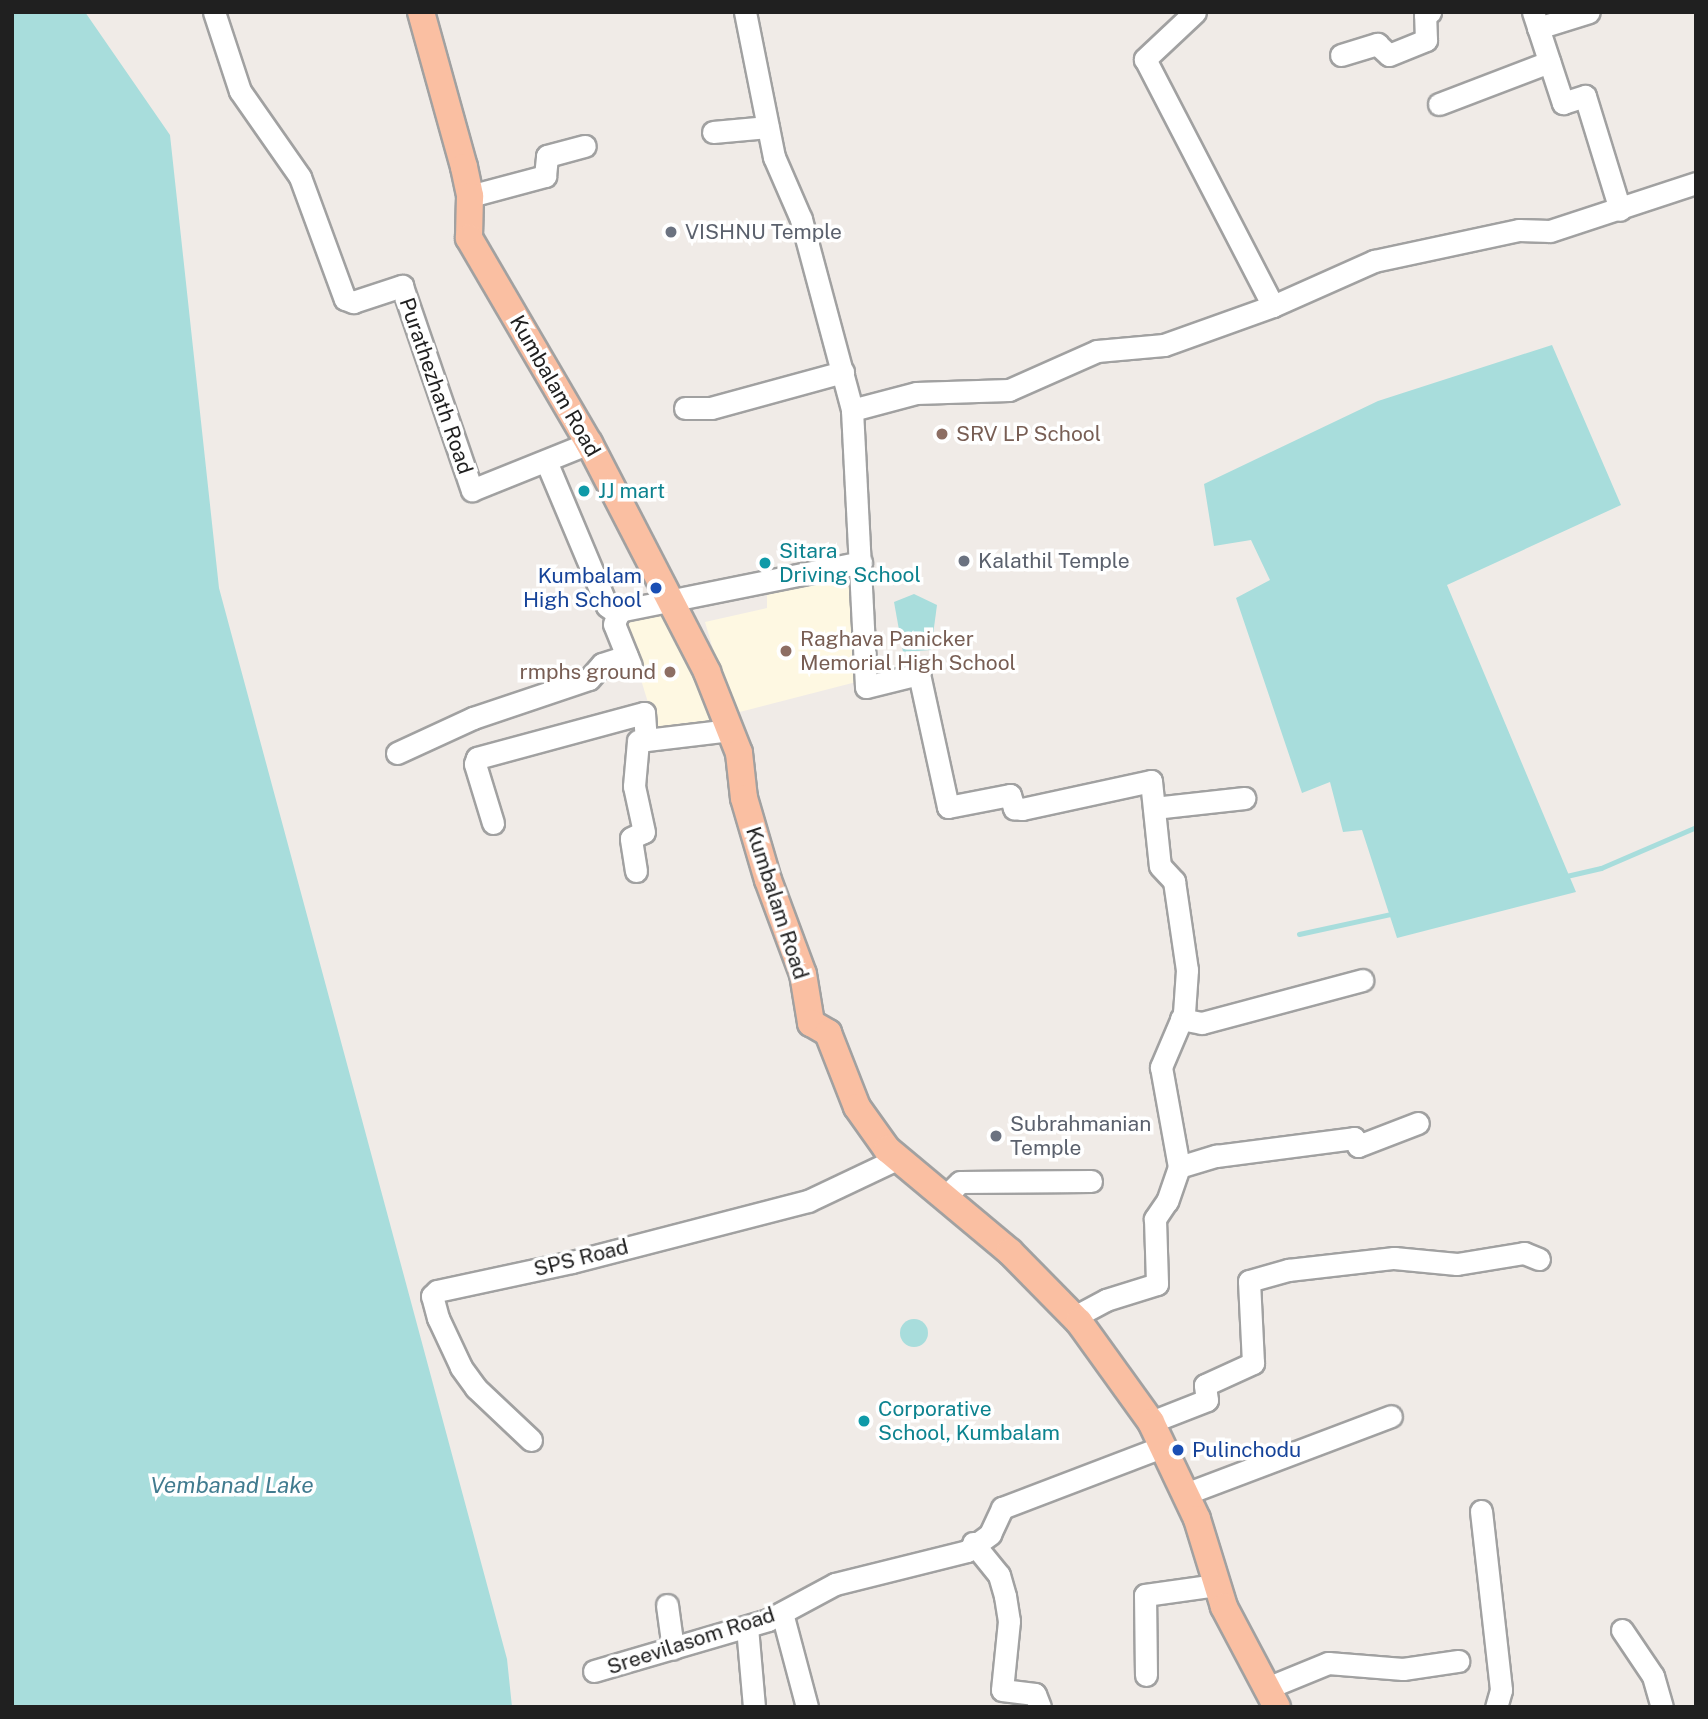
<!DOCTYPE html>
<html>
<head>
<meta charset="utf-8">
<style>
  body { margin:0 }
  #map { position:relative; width:1708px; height:1719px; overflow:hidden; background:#f0ebe7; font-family:"Public Sans",sans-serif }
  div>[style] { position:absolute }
  .education>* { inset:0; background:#fef8e2 }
  .water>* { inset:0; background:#a8dddc }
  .round { border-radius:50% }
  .stream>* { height:5px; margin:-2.5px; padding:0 2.5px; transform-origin:2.5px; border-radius:2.5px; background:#a8dddc }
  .roads { filter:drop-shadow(2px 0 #a1a1a1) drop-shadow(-2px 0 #a1a1a1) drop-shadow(0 2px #a1a1a1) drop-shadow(0 -2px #a1a1a1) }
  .minor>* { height:21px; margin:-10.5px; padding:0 10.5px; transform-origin:10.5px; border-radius:10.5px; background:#fff }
  .major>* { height:26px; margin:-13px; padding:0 13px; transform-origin:13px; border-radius:13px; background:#fabfa2 }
  .dots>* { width:19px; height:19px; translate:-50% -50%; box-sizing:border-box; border:4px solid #fff; border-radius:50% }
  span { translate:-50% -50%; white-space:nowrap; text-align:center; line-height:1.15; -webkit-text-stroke:7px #fff; paint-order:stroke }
  .worship-label { font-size:21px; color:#5b616d }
  .left { translate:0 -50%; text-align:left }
  .street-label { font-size:21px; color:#202020 }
  .education-label { font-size:21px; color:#785e54 }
  .right { translate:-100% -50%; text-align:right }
  .culture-label { font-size:21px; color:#0d838f }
  .transit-label { font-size:21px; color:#164399 }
  .water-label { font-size:23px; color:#417b8f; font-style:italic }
  .frame { position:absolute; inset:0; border:14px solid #202020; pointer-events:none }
</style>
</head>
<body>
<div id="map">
  <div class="education">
    <div style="clip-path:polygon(855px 566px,860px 681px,732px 714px,705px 622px,767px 608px,767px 586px)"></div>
    <div style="clip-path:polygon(672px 606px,725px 726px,658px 735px,622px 618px)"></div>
  </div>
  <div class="water">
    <div style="clip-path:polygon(12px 12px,85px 12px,170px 135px,219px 588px,507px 1659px,512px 1707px,12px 1707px)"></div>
    <div style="clip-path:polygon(1552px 345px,1621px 505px,1447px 585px,1576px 892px,1397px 938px,1362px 830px,1343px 832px,1330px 782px,1302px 793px,1236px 598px,1270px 580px,1251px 540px,1214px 546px,1204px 484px,1378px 401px)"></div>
    <div style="clip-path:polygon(914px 594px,937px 605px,931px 650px,903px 652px,894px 602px)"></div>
    <div class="round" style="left:900px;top:1319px;width:28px;height:28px"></div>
  </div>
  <div class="stream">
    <div style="left:1562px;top:877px;width:40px;rotate:-13deg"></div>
    <div style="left:1601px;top:868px;width:103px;rotate:-23.3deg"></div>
    <div style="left:1299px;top:934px;width:98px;rotate:-12.3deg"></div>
  </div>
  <div class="roads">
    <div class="minor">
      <div style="left:214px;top:12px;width:83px;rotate:71.8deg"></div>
      <div style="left:240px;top:91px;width:105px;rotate:55.1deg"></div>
      <div style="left:300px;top:177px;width:130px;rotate:69.8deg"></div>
      <div style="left:345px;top:299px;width:9px;rotate:21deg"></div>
      <div style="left:353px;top:302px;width:52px;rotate:-18.1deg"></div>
      <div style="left:402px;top:286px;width:216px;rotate:71.1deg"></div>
      <div style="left:472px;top:490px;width:126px;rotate:-21.9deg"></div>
      <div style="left:745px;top:12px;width:148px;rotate:78.7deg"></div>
      <div style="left:774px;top:157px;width:68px;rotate:66.5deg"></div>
      <div style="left:801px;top:219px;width:198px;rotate:75deg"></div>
      <div style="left:852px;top:410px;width:277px;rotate:87.1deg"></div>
      <div style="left:866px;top:687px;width:55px;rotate:-13.8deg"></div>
      <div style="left:919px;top:674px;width:136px;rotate:77.7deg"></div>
      <div style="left:948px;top:807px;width:63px;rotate:-11deg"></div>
      <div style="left:1010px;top:795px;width:14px;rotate:73deg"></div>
      <div style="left:1014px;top:808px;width:8px;rotate:7deg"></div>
      <div style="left:1022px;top:809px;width:132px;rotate:-12.2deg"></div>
      <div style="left:1151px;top:781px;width:85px;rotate:84deg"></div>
      <div style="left:1160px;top:866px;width:21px;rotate:47deg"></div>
      <div style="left:1174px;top:881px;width:90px;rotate:81.7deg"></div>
      <div style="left:1187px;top:970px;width:43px;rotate:94deg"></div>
      <div style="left:1184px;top:1013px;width:59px;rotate:113.1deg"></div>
      <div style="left:1161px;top:1067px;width:102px;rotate:79.8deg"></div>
      <div style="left:1179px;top:1167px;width:36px;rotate:109deg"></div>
      <div style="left:1167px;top:1201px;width:22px;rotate:124deg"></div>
      <div style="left:1155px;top:1219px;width:65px;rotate:88.2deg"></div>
      <div style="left:1157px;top:1284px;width:53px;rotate:162.6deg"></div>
      <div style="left:1106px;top:1300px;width:36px;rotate:152deg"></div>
      <div style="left:1195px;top:12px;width:69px;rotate:136.8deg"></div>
      <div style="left:1145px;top:59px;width:278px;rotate:62.6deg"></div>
      <div style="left:1533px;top:12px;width:96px;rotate:71.8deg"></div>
      <div style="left:1563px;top:103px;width:23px;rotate:-18deg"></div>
      <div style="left:1585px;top:96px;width:119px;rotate:72.9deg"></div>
      <div style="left:1538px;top:28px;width:53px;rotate:-17.4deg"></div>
      <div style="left:1341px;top:55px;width:38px;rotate:-17deg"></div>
      <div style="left:1377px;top:44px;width:16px;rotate:43deg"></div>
      <div style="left:1389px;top:55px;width:40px;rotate:-22deg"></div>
      <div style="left:1426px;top:40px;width:25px;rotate:-92deg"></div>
      <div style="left:1425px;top:15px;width:6px;rotate:-31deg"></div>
      <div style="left:1439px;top:104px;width:118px;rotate:-20.9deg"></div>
      <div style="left:713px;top:132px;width:55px;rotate:-5.2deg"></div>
      <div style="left:470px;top:196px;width:78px;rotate:-14.9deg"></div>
      <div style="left:545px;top:176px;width:20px;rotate:-84deg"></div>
      <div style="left:547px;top:156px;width:39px;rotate:-15deg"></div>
      <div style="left:685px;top:408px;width:26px"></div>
      <div style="left:711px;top:408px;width:137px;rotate:-15.3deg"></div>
      <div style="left:852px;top:410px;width:66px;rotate:-14.9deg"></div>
      <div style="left:916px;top:393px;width:93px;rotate:-1.8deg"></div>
      <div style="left:1009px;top:390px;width:96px;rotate:-23.9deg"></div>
      <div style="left:1097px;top:351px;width:67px;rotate:-5.1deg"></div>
      <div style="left:1164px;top:345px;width:116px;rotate:-19.7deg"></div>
      <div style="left:1273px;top:306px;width:111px;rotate:-24deg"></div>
      <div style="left:1374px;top:261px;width:148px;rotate:-12.1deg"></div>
      <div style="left:1519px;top:230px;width:31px;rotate:2deg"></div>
      <div style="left:1550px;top:231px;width:154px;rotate:-18.2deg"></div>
      <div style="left:546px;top:461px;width:157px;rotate:67.2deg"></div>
      <div style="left:607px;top:606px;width:14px;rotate:36deg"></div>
      <div style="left:631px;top:666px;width:45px;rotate:-112deg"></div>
      <div style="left:614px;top:624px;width:14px;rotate:-69deg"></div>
      <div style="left:619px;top:611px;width:247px;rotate:-11.4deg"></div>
      <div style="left:397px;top:753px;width:84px;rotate:-24.7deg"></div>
      <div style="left:473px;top:718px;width:122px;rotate:-18.6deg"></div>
      <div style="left:589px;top:679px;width:20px;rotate:-49deg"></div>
      <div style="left:602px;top:664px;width:26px;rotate:-18deg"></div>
      <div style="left:1154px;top:808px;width:91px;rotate:-6.3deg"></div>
      <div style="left:493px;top:823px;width:62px;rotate:-107deg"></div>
      <div style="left:475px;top:764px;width:6px;rotate:-72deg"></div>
      <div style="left:477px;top:758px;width:173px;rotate:-15.1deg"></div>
      <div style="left:644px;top:713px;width:27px;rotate:86deg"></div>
      <div style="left:636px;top:871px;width:33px;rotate:-99deg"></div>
      <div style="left:631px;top:838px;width:14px;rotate:-25deg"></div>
      <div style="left:644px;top:832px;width:47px;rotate:-102.3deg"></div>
      <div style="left:634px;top:786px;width:45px;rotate:-84.9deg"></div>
      <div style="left:638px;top:741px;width:93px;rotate:-6.8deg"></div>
      <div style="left:1181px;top:1019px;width:21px;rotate:11deg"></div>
      <div style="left:1202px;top:1023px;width:166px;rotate:-15deg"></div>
      <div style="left:1179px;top:1167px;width:39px;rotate:-17deg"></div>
      <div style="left:1216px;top:1156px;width:139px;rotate:-7.4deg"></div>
      <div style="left:1354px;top:1138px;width:9px;rotate:63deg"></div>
      <div style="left:1358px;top:1146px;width:64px;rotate:-21deg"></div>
      <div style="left:947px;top:1195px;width:18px;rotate:-45deg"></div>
      <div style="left:960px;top:1182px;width:131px;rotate:-0.4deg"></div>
      <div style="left:1151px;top:1422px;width:60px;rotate:-21.4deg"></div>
      <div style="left:1207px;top:1400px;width:15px;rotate:-98deg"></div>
      <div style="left:1205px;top:1385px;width:53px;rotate:-24.6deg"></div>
      <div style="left:1253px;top:1363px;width:82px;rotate:-92.8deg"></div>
      <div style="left:1249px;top:1281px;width:41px;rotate:-15.8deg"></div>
      <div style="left:1288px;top:1270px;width:107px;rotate:-6.5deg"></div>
      <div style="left:1394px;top:1258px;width:63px;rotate:5.4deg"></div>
      <div style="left:1457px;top:1264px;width:68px;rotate:-9.3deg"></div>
      <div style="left:1524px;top:1253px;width:16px;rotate:22deg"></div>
      <div style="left:531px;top:1440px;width:76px;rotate:-136.6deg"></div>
      <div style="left:476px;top:1388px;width:26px;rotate:-126deg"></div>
      <div style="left:461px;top:1367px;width:54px;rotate:-115.1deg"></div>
      <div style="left:438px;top:1318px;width:23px;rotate:-105deg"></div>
      <div style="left:432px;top:1296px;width:7px;rotate:-45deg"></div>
      <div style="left:437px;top:1291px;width:138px;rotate:-12.1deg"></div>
      <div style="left:572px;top:1262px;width:244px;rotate:-14.5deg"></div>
      <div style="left:808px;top:1201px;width:101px;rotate:-25.3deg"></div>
      <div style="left:1185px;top:1494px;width:220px;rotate:-20.7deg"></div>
      <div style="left:1481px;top:1511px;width:180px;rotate:83.6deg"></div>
      <div style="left:1501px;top:1690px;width:18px;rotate:106deg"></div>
      <div style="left:973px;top:1543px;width:41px;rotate:50.9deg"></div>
      <div style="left:999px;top:1575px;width:22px;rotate:74deg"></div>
      <div style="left:1005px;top:1596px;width:25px;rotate:81deg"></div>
      <div style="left:1009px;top:1621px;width:69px;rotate:95.8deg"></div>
      <div style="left:1002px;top:1690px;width:33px;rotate:7deg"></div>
      <div style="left:1035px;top:1694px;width:14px;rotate:69deg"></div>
      <div style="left:667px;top:1605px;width:44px;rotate:82.2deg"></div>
      <div style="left:782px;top:1613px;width:97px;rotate:75.1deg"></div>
      <div style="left:747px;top:1627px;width:80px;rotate:85deg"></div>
      <div style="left:1622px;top:1630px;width:55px;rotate:56deg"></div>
      <div style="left:1653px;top:1676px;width:32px;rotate:74deg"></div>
      <div style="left:594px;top:1671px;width:181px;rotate:-16.3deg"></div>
      <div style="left:768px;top:1620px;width:76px;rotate:-28.2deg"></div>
      <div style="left:835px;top:1584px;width:136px;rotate:-14deg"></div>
      <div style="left:967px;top:1551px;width:29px;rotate:-36deg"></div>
      <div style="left:990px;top:1534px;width:29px;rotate:-65deg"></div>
      <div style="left:1002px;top:1508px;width:171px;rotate:-20.9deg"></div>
      <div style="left:1146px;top:1675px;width:80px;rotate:-90.7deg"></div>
      <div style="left:1145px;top:1595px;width:72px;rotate:-8deg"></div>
      <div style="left:1267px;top:1688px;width:66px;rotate:-22.3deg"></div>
      <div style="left:1328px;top:1663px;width:75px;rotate:4.6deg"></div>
      <div style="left:1403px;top:1669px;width:56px;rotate:-8.3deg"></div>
    </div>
    <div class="major">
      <div style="left:421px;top:12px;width:161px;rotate:74.5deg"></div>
      <div style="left:464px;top:167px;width:30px;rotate:78deg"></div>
      <div style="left:470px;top:196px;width:42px;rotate:91.4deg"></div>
      <div style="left:469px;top:238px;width:238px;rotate:59.7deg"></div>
      <div style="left:589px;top:443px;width:258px;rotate:62.7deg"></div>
      <div style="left:707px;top:672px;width:87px;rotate:68.4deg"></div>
      <div style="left:739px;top:753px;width:45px;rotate:83.7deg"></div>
      <div style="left:744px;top:798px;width:85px;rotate:73.7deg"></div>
      <div style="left:768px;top:880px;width:100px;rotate:69.6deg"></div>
      <div style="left:803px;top:974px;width:50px;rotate:80.7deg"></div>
      <div style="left:811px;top:1023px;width:20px;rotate:30deg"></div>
      <div style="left:828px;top:1033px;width:79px;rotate:68.6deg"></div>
      <div style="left:857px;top:1107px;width:52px;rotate:54.5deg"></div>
      <div style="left:887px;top:1149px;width:160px;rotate:39.9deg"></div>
      <div style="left:1010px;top:1252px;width:98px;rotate:45.4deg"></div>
      <div style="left:1079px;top:1322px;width:123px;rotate:54.2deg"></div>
      <div style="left:1151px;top:1422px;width:107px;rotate:64.6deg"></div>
      <div style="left:1197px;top:1519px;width:92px;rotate:72.9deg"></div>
      <div style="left:1224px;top:1607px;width:113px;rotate:62.1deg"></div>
    </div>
  </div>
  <div class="dots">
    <div style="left:671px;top:232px;background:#6b7280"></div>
    <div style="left:942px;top:434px;background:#8d6e63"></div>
    <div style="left:584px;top:491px;background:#0f9aa8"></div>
    <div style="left:964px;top:561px;background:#6b7280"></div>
    <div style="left:765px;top:563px;background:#0f9aa8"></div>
    <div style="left:656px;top:588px;background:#1a4fb4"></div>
    <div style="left:786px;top:651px;background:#8d6e63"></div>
    <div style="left:670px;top:672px;background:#8d6e63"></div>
    <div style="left:996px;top:1136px;background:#6b7280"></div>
    <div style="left:864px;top:1421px;background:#0f9aa8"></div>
    <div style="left:1178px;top:1450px;background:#1a4fb4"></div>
  </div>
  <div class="worship-label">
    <span class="left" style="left:685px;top:232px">VISHNU Temple</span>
    <span class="left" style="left:978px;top:561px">Kalathil Temple</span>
    <span class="left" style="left:1010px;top:1136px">Subrahmanian<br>Temple</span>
  </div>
  <div class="street-label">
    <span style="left:436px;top:386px;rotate:71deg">Purathezhath Road</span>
    <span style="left:555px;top:386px;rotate:60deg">Kumbalam Road</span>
    <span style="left:777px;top:903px;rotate:72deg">Kumbalam Road</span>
    <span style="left:581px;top:1258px;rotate:-14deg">SPS Road</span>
    <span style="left:691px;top:1641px;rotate:-18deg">Sreevilasom Road</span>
  </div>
  <div class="education-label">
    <span class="left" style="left:956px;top:434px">SRV LP School</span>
    <span class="left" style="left:800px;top:651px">Raghava Panicker<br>Memorial High School</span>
    <span class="right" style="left:656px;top:672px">rmphs ground</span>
  </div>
  <div class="culture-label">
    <span class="left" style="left:598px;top:491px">JJ mart</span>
    <span class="left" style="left:779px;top:563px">Sitara<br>Driving School</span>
    <span class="left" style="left:878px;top:1421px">Corporative<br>School, Kumbalam</span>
  </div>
  <div class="transit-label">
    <span class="right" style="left:642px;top:588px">Kumbalam<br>High School</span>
    <span class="left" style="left:1192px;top:1450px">Pulinchodu</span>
  </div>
  <div class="water-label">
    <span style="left:232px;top:1485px">Vembanad Lake</span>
  </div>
  <div class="frame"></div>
</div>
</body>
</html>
